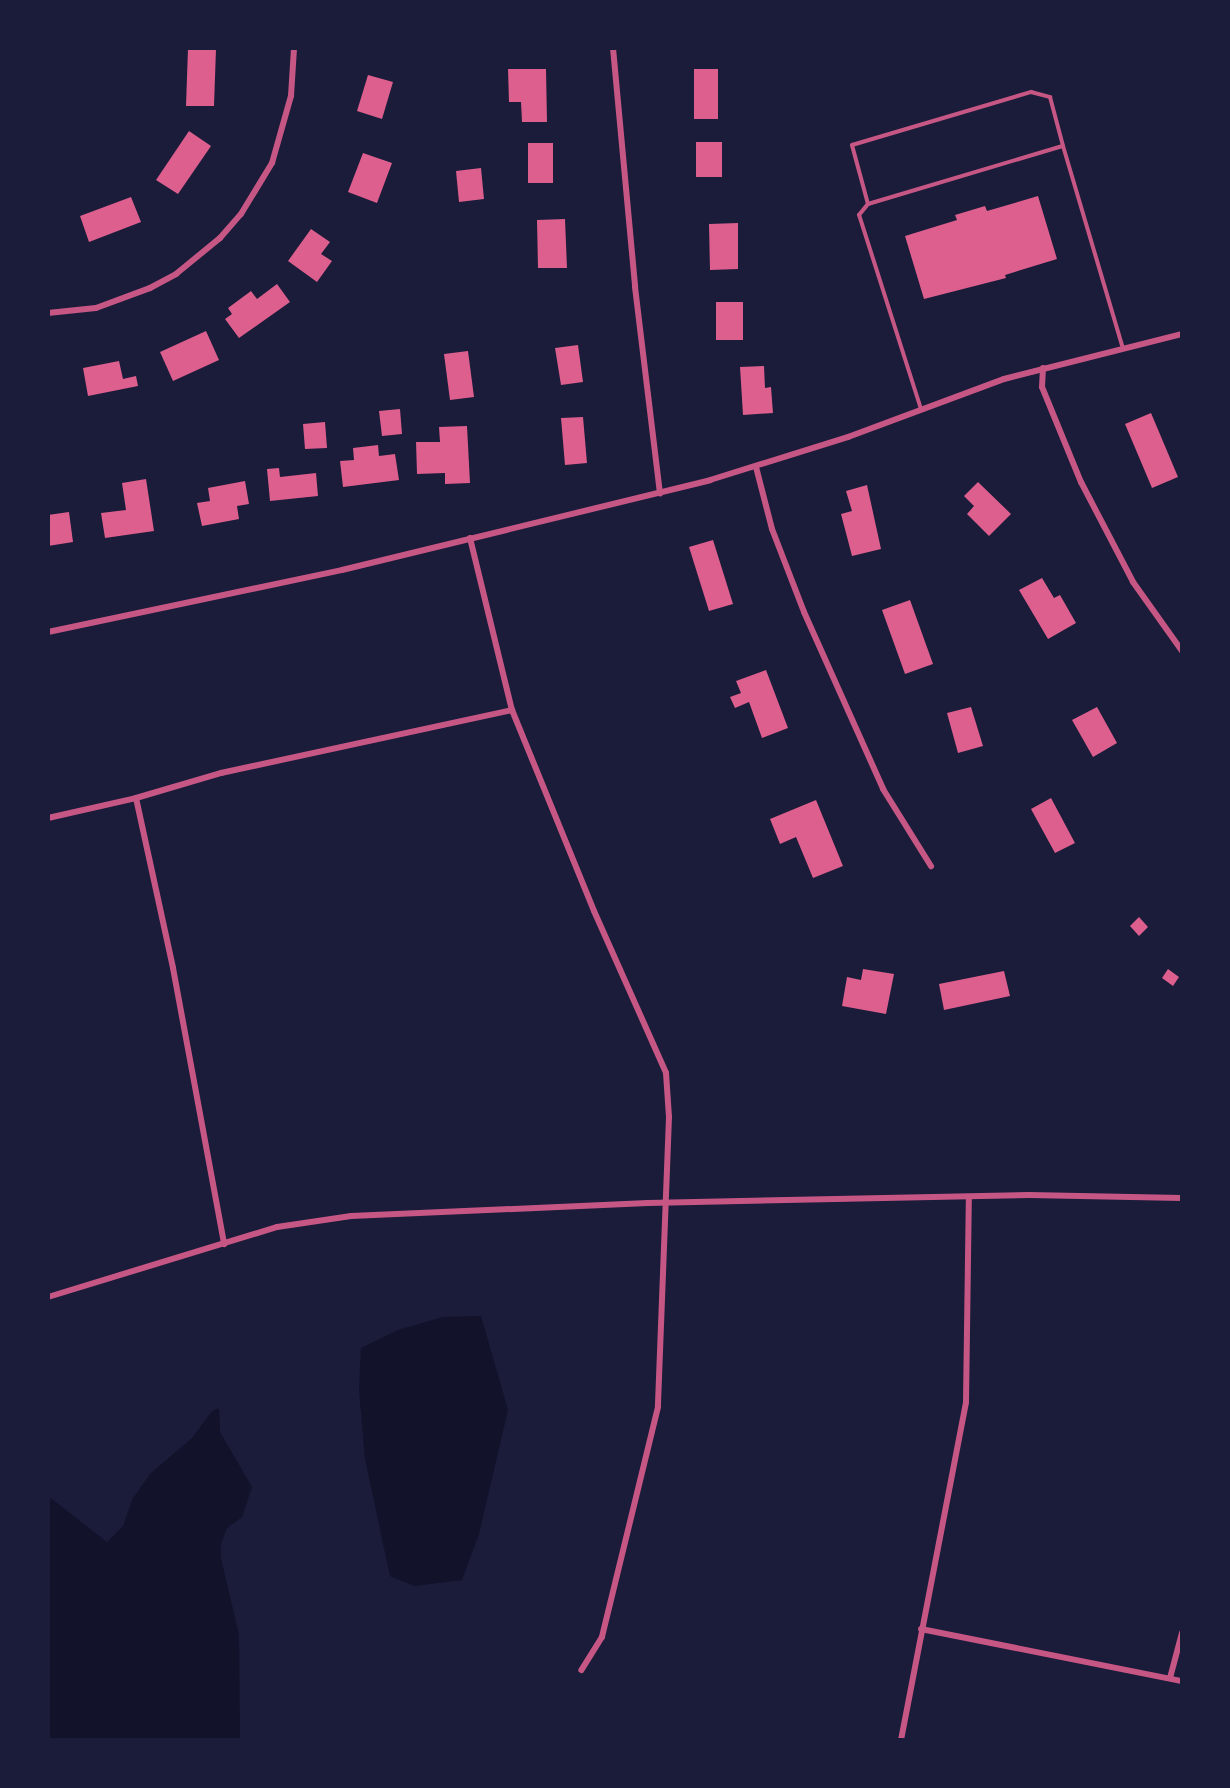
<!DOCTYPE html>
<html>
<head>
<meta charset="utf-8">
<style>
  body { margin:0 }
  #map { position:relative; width:1230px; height:1788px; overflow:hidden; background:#1b1b3a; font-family:"IBM Plex Serif",serif }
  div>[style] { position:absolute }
  .water>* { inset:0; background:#12122b }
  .building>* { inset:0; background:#dd5f8e }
  .service>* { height:4px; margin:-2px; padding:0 2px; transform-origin:2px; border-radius:2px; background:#c65784 }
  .minor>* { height:6px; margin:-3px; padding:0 3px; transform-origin:3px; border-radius:3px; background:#c65784 }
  span { translate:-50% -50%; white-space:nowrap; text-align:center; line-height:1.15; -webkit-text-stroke:4.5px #1b1b3a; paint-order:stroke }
  .frame { position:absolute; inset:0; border:50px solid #1b1b3a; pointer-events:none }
</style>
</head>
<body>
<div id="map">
  <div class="water">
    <div style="clip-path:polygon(481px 1316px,508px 1410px,479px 1534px,462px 1580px,414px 1586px,390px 1576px,365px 1459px,359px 1390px,361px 1348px,398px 1330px,443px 1317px)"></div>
    <div style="clip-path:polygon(219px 1408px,220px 1432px,252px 1487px,242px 1517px,227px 1528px,221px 1544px,221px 1558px,239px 1635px,240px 1740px,48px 1740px,48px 1496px,107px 1542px,123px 1526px,132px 1500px,150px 1474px,192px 1438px,212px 1411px)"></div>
  </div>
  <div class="building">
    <div style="clip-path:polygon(188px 48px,216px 49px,214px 106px,186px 106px)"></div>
    <div style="clip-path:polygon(508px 69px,546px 69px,547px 122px,522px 122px,521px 102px,509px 102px)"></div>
    <div style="clip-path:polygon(694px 69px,718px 69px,718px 119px,694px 119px)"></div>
    <div style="clip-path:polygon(368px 75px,393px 82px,382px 119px,357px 111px)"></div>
    <div style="clip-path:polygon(189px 131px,211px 146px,178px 194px,156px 180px)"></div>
    <div style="clip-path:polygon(696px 142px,722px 142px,722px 177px,696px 177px)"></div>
    <div style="clip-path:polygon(528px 143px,553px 143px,553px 183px,528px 183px)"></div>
    <div style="clip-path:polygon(363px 153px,392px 163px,377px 203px,348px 192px)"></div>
    <div style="clip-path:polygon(481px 168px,484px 199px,459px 202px,456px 171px)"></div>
    <div style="clip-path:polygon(1038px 196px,1057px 259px,1005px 275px,1006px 278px,924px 299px,905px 236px,957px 220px,955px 215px,985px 206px,987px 211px)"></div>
    <div style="clip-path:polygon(131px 197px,141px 222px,89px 242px,80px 216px)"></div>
    <div style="clip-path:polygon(565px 219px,567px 268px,538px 268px,537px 220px)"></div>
    <div style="clip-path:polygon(738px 223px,738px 269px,710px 270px,709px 224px)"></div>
    <div style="clip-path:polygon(311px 229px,330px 242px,321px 254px,332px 261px,317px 282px,288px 261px)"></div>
    <div style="clip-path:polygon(277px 284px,290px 302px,239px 338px,225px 319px,232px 314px,228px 308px,251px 291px,257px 299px)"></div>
    <div style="clip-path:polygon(716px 302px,743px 302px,743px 340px,716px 340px)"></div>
    <div style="clip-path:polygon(206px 331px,219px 360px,173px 381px,160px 352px)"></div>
    <div style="clip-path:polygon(578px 345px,583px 382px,561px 385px,555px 348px)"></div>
    <div style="clip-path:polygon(468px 351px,474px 397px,450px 400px,444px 354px)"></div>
    <div style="clip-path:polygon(119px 361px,123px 379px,136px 376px,138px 386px,88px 396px,83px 368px)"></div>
    <div style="clip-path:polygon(764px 366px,765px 388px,771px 387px,773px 413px,743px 415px,740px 367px)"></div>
    <div style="clip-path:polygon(400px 409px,402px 434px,382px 436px,379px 411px)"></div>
    <div style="clip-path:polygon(1151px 413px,1178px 477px,1152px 488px,1125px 424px)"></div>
    <div style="clip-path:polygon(583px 417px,587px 463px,565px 465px,561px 418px)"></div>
    <div style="clip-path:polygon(325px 422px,327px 448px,305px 449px,303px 424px)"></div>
    <div style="clip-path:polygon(467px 426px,470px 483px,445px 484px,445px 473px,417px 474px,416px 442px,440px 442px,439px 427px)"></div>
    <div style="clip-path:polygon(378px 445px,379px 456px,395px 454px,399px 480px,343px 487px,340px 461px,354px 460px,353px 448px)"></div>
    <div style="clip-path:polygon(279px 468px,280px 477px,316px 473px,318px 496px,270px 501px,267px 469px)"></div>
    <div style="clip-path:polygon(146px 479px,154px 531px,105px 538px,101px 513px,126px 510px,122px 483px)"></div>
    <div style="clip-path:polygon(245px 481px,249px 504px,237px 506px,239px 519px,202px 526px,197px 503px,210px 501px,208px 488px)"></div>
    <div style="clip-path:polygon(978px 482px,1011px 514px,989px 536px,967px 514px,974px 506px,964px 496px)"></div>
    <div style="clip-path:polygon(867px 485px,881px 549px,852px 556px,841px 514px,852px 511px,846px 491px)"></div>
    <div style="clip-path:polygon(69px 512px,73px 542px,48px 546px,48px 515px)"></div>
    <div style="clip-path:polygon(713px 540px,733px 604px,709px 611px,689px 547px)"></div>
    <div style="clip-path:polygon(1042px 578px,1054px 598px,1060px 595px,1076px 623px,1048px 639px,1019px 590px)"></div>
    <div style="clip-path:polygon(910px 600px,933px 664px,905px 674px,882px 610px)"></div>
    <div style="clip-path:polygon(766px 670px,788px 728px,762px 738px,749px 702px,735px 708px,730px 697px,741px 693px,736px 681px)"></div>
    <div style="clip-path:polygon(971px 707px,983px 746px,958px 753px,947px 713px)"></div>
    <div style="clip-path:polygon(1097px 707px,1117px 743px,1093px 757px,1072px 720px)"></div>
    <div style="clip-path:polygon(1051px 798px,1075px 843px,1055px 853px,1031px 809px)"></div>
    <div style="clip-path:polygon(816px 800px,843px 866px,813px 878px,796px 837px,780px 844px,770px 819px)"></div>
    <div style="clip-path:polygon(1139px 917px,1148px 927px,1139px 936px,1130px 926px)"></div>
    <div style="clip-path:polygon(863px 969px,894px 974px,886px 1014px,842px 1006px,847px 977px,861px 980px)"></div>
    <div style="clip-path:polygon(1168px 969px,1179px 977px,1173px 986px,1162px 978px)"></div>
    <div style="clip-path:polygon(1004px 971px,1010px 996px,944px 1010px,939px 984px)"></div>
  </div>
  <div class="service">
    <div style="left:868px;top:204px;width:61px;rotate:-105.2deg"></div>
    <div style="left:852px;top:145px;width:187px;rotate:-16.5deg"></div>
    <div style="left:1031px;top:92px;width:20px;rotate:15deg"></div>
    <div style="left:1050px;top:97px;width:51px;rotate:75.1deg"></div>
    <div style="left:921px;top:409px;width:204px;rotate:-107.7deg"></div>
    <div style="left:859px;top:215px;width:14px;rotate:-51deg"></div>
    <div style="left:868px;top:204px;width:203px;rotate:-16.6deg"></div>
    <div style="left:1063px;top:146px;width:211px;rotate:73.5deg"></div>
  </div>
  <div class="minor">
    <div style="left:613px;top:48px;width:240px;rotate:84.7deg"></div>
    <div style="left:635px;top:287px;width:208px;rotate:83.1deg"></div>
    <div style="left:48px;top:313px;width:48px;rotate:-5.9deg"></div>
    <div style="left:96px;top:308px;width:58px;rotate:-20.3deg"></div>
    <div style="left:150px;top:288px;width:30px;rotate:-28deg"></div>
    <div style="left:176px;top:274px;width:57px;rotate:-39.3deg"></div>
    <div style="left:220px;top:238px;width:32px;rotate:-49deg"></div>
    <div style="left:241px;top:214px;width:60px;rotate:-58.7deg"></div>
    <div style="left:272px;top:163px;width:70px;rotate:-74.2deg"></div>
    <div style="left:291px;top:96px;width:48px;rotate:-86.4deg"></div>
    <div style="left:1043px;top:368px;width:19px;rotate:93deg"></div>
    <div style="left:1042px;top:387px;width:103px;rotate:67.7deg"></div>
    <div style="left:1081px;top:482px;width:113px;rotate:62.5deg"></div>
    <div style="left:1133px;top:582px;width:85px;rotate:54.6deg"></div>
    <div style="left:756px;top:467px;width:64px;rotate:75.5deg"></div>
    <div style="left:772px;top:529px;width:89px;rotate:68.9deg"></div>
    <div style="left:804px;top:612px;width:194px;rotate:65.9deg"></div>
    <div style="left:883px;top:789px;width:91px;rotate:58.1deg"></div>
    <div style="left:470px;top:538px;width:177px;rotate:76.3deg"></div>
    <div style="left:512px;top:710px;width:217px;rotate:67.8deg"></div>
    <div style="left:594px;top:911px;width:177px;rotate:66deg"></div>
    <div style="left:666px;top:1073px;width:44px;rotate:86.1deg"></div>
    <div style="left:669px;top:1117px;width:290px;rotate:92.2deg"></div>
    <div style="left:658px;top:1407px;width:237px;rotate:103.7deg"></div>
    <div style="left:602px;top:1637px;width:39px;rotate:122deg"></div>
    <div style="left:48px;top:632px;width:300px;rotate:-11.9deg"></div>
    <div style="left:342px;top:570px;width:379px;rotate:-13.7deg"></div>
    <div style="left:710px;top:480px;width:145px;rotate:-17.3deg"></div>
    <div style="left:848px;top:437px;width:166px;rotate:-20.4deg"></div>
    <div style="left:1004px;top:379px;width:184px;rotate:-14.2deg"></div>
    <div style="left:136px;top:798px;width:174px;rotate:77.7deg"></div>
    <div style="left:173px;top:968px;width:281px;rotate:79.5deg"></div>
    <div style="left:48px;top:818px;width:90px;rotate:-12.8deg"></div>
    <div style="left:136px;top:798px;width:89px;rotate:-16.4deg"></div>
    <div style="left:221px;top:773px;width:298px;rotate:-12.2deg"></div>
    <div style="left:48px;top:1297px;width:239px;rotate:-17deg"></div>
    <div style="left:277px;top:1227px;width:75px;rotate:-8.5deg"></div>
    <div style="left:351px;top:1216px;width:297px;rotate:-2.5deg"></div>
    <div style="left:648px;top:1203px;width:381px;rotate:-1.2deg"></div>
    <div style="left:1029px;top:1195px;width:153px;rotate:1.1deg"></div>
    <div style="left:921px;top:1629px;width:266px;rotate:11.3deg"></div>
    <div style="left:1170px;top:1678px;width:47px;rotate:-75.1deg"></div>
    <div style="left:901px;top:1740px;width:344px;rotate:-79.1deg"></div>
    <div style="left:966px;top:1402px;width:204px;rotate:-89.2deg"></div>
  </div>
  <div class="frame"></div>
</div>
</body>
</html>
